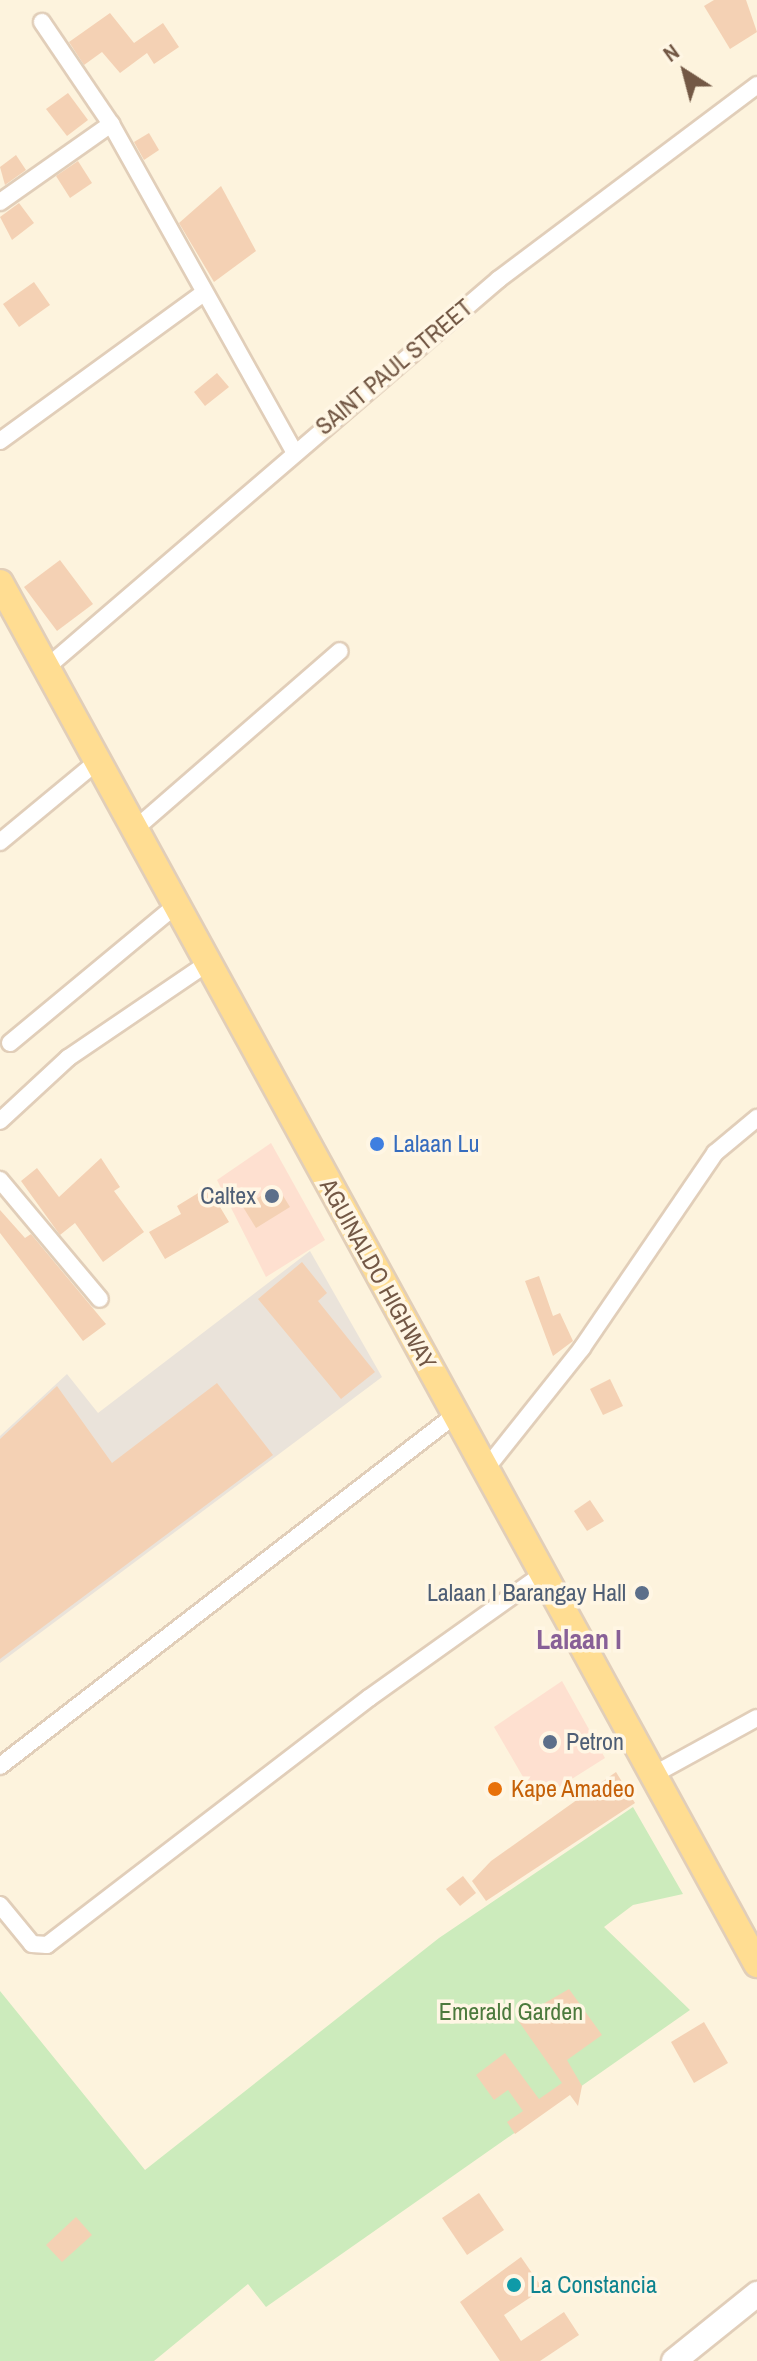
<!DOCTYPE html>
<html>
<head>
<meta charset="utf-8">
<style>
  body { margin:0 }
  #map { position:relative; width:757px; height:2361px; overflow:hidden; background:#fdf3dd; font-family:"Archivo Narrow",sans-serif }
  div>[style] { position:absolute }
  .commercial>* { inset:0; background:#fee0d0 }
  .industrial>* { inset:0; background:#eae3da }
  .green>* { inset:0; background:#ccebbc }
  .building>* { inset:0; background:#f4d1b4 }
  .roads { filter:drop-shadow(2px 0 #e1ceb9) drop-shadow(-2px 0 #e1ceb9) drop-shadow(0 2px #e1ceb9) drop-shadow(0 -2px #e1ceb9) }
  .street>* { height:16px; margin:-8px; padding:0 8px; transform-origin:8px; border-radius:8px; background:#fff }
  .secondary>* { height:24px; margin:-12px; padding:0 12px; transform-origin:12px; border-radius:12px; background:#fff }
  .primary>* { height:26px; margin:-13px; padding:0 13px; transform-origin:13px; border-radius:13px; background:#ffdd92 }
  .dots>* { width:22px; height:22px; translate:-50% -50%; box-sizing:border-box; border:4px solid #fff6e4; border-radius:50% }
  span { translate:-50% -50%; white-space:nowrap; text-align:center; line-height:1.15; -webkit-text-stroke:7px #fff6e4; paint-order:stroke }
  .street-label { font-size:24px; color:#735845 }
  .shop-label { font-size:24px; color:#366cbe }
  .left { translate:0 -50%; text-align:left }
  .service-label { font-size:24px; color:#4e5e75 }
  .right { translate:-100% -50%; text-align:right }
  .food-label { font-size:24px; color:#c56008 }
  .park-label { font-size:24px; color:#4c7a3d }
  .culture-label { font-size:24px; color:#0d838f }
  .quarter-label { font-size:28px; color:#886097; font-weight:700 }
  .north { position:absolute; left:645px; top:32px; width:80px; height:80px; -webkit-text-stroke:6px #fff6e4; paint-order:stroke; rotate:324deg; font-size:22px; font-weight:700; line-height:32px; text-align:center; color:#735845 }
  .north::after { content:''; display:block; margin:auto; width:28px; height:36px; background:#735845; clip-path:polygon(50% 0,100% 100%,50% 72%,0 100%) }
</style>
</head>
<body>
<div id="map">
  <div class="commercial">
    <div style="clip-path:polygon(271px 1143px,325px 1240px,266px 1277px,217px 1180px)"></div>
    <div style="clip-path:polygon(562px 1681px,605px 1758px,537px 1801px,494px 1727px)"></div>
  </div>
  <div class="industrial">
    <div style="clip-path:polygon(310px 1251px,382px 1377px,0 1663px,0 1436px,67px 1374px,98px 1413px)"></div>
  </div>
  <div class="green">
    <div style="clip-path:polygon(633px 1807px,683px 1894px,633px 1905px,604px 1927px,690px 2010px,266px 2307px,248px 2284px,154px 2361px,0 2361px,0 1991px,145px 2170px,439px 1938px)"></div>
  </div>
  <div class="building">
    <div style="clip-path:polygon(714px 0,746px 0,757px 32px,730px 49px,704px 6px)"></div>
    <div style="clip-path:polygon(110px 13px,134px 43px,163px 23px,179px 47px,154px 64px,147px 53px,120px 73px,102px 52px,84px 65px,69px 42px)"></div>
    <div style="clip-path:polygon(68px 93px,88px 120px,67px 136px,46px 109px)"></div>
    <div style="clip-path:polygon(149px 133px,159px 150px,144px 160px,134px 142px)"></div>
    <div style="clip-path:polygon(16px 155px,26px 170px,5px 185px,0 167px)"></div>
    <div style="clip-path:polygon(78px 161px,92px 183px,70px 198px,56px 176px)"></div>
    <div style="clip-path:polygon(221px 186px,256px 251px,214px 282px,179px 223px)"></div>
    <div style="clip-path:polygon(19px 203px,34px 223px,12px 240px,0 217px)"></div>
    <div style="clip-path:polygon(34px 282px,50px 305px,19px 327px,3px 304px)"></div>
    <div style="clip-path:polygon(217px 373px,229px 387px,205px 406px,194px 392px)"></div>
    <div style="clip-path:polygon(60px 560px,93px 604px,57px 631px,24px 587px)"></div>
    <div style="clip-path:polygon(101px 1158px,120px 1187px,114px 1191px,144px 1232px,103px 1262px,75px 1223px,60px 1235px,21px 1181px,37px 1168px,59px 1197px)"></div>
    <div style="clip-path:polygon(277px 1186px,290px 1207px,256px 1228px,243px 1207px)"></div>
    <div style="clip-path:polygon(208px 1187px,229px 1222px,165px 1259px,149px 1232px,181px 1214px,177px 1206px)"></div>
    <div style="clip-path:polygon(0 1210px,25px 1238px,31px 1234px,106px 1324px,83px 1341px,0 1233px)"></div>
    <div style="clip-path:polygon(302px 1262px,327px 1293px,318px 1301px,375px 1372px,341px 1399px,258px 1299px)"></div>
    <div style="clip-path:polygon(539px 1276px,553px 1316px,560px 1313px,573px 1341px,553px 1356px,525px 1281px)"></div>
    <div style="clip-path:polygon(610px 1379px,623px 1406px,603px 1415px,590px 1389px)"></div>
    <div style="clip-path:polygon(217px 1383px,273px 1455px,0 1659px,0 1439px,57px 1386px,112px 1463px)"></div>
    <div style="clip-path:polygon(590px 1500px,604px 1521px,587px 1531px,574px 1511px)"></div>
    <div style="clip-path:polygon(616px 1772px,635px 1803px,486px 1901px,472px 1881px,491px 1861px)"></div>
    <div style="clip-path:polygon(463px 1876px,476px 1893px,460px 1906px,446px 1889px)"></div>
    <div style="clip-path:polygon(569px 1989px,602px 2035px,567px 2060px,582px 2086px,578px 2106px,570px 2095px,515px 2134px,507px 2122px,523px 2111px,508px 2090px,494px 2100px,476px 2075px,505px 2053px,539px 2099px,562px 2083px,517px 2019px)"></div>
    <div style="clip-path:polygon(704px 2022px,728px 2063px,694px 2083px,671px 2042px)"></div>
    <div style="clip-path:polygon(479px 2193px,504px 2230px,467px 2255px,442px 2218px)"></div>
    <div style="clip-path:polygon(76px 2217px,92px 2235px,62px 2262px,46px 2245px)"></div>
    <div style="clip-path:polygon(521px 2257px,543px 2289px,504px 2315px,521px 2341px,564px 2312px,579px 2335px,540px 2361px,500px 2361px,460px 2302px)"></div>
  </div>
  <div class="roads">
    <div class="street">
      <div style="left:42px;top:22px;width:123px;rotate:55.9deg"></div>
      <div style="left:111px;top:124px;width:376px;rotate:60.8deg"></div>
      <div style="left:0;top:202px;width:136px;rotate:-35.1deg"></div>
      <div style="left:0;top:441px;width:250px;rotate:-36deg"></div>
      <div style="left:46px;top:668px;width:597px;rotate:-40.65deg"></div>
      <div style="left:499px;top:279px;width:323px;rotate:-36.9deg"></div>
      <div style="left:135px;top:829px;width:271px;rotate:-41deg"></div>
      <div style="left:0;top:842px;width:127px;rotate:-39.6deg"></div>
      <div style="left:10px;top:1043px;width:214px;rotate:-39.7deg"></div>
      <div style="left:0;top:1121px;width:93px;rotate:-42.8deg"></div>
      <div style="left:68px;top:1058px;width:169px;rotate:-34.2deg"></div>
      <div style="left:0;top:1180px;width:155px;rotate:50deg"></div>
      <div style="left:485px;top:1470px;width:156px;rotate:-51.5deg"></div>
      <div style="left:582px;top:1348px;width:236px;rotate:-55.7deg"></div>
      <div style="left:715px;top:1153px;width:55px;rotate:-39.8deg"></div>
      <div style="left:0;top:1766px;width:575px;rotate:-37.65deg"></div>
      <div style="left:655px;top:1774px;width:116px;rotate:-28.8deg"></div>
      <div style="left:0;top:1905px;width:50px;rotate:50.6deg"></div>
      <div style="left:32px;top:1944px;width:15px;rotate:4deg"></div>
      <div style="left:47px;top:1945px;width:406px;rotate:-37.5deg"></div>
      <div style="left:369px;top:1698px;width:214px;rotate:-35.5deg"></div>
    </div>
    <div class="secondary">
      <div style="left:674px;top:2361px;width:107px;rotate:-38.9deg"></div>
    </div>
    <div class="primary">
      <div style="left:0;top:583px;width:1575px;rotate:61.27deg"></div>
    </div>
  </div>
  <div class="dots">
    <div style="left:377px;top:1144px;background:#3f7fe0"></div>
    <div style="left:272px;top:1196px;background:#5c6f8a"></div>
    <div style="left:642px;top:1593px;background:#5c6f8a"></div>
    <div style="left:550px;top:1742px;background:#5c6f8a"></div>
    <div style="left:495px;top:1789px;background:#e8710a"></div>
    <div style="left:514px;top:2285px;background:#0f9aa8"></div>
  </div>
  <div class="street-label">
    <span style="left:394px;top:367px;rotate:-40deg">SAINT PAUL STREET</span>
    <span style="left:378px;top:1274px;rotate:61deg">AGUINALDO HIGHWAY</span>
  </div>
  <div class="shop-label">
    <span class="left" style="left:393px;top:1144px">Lalaan Lu</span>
  </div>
  <div class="service-label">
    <span class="right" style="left:256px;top:1196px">Caltex</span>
    <span class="right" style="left:626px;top:1593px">Lalaan I Barangay Hall</span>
    <span class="left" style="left:566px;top:1742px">Petron</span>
  </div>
  <div class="food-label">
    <span class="left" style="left:511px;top:1789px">Kape Amadeo</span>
  </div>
  <div class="park-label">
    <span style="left:511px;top:2012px">Emerald Garden</span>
  </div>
  <div class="culture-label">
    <span class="left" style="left:530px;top:2285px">La Constancia</span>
  </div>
  <div class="quarter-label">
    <span style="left:579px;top:1639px">Lalaan I</span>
  </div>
  <div class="north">N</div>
</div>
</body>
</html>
